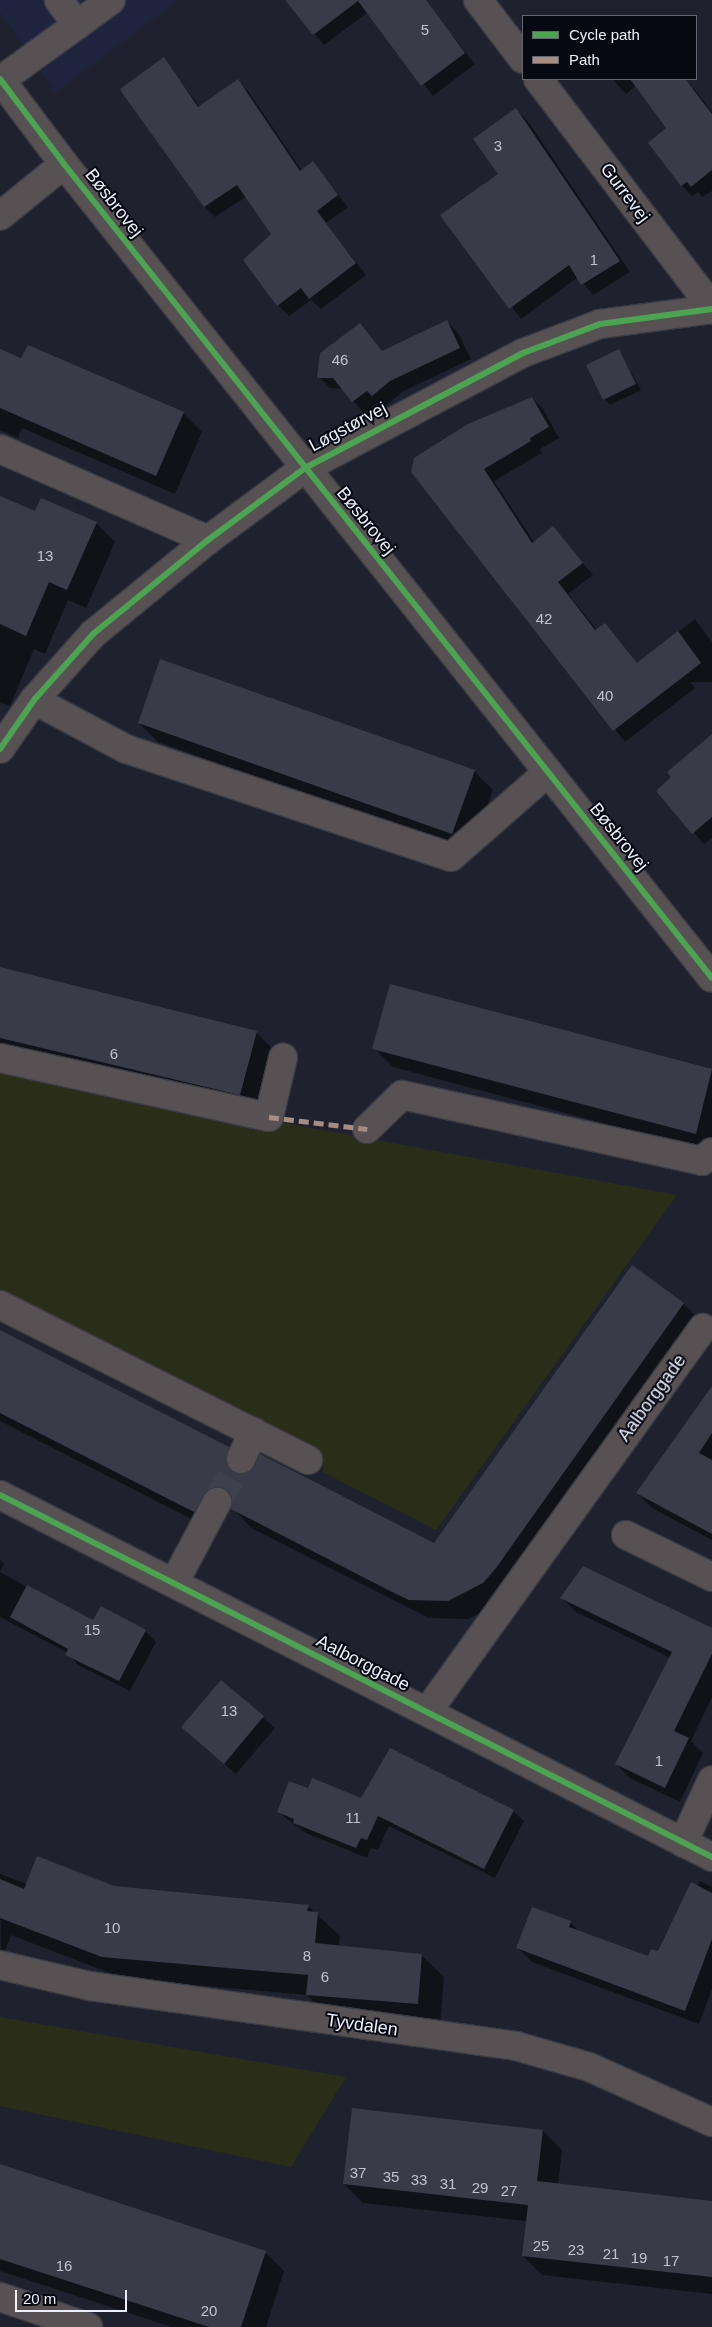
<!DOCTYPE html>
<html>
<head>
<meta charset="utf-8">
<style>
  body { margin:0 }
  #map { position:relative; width:712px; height:2327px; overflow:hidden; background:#1f222e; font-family:Arial,sans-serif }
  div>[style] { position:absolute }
  .built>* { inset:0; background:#1e243e }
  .green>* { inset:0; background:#2a2d18 }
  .shadow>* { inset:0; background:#0007 }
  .building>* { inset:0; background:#393c48 }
  .minor-tunnel>* { height:28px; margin-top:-14px; transform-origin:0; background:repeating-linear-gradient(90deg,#3e414d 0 28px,transparent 0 42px) }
  .roads { filter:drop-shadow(1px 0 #393c45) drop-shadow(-1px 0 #393c45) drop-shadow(0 1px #393c45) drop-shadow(0 -1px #393c45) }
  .minor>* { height:28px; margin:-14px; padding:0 14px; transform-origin:14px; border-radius:14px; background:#575153 }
  .quiet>* { height:5px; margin-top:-2.5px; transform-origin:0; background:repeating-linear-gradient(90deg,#a88b81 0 10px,transparent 0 15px) }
  .cycleway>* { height:6px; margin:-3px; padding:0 3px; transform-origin:3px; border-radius:3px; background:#4ca352 }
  span { translate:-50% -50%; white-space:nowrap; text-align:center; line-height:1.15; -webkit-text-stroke:4px #070912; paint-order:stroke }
  .number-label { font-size:15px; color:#bfc3cf }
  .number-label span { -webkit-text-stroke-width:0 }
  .street-label { font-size:18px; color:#ecf0fc }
  .legend { position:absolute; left:522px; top:15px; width:175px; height:65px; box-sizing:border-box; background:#070912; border:1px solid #636570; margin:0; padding:6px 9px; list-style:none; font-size:15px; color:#ecf0fc }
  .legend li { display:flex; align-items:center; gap:10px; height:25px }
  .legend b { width:25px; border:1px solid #636570 }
  .scale { position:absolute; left:15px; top:2290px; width:112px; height:22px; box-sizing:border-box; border:2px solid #ecf0fc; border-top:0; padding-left:6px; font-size:15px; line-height:18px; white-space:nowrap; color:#ecf0fc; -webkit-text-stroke:4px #070912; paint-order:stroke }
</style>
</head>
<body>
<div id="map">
  <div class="built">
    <div style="clip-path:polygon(0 0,179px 0,55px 93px,0 12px)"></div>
  </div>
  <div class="green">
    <div style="clip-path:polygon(0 1071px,677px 1195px,436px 1530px,323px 1472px,323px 1460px,0 1296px)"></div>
    <div style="clip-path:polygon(0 2017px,346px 2077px,291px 2167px,0 2106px)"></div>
  </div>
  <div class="shadow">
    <div style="clip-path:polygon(287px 0,424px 0,475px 64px,433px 96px,368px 12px,324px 45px)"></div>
    <div style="clip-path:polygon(163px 59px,200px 107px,237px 80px,248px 91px,302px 171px,313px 163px,348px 207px,326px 223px,366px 275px,321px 309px,311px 300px,289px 316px,278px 305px,244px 260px,272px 234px,247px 196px,215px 217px,205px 207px)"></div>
    <div style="clip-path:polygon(612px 79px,680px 79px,695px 90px,712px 112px,712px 191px,702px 197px,698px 192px,692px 196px,682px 186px,649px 143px,668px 129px,637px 85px,626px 94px)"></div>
    <div style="clip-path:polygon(516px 110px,527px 120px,630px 272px,593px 295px,578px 277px,521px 319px,442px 215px,500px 174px)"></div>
    <div style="clip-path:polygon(447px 322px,458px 333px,471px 359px,402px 392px,384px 407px,379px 402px,364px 413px,343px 389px,330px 388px,319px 377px,360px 324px,383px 352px)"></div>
    <div style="clip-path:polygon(0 350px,183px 413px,202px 432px,175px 494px,22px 428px,18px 438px,0 430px)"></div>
    <div style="clip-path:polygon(619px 351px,641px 390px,610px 405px,604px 399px)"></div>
    <div style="clip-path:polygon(532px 398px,543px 409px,559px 438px,540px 449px,542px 453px,494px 481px,534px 542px,553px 528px,593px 575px,568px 594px,597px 630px,605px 624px,638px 664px,695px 619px,712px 642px,712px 682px,690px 682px,695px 688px,625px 742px,412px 472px)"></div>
    <div style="clip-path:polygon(0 513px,35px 513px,96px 523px,115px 542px,86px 608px,68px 600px,45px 654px,34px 649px,10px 706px,0 703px)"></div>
    <div style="clip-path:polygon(139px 723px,474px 771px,493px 790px,471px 852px,158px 742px)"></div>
    <div style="clip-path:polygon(712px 735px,712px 838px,704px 844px,658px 791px)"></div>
    <div style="clip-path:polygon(0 969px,256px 1032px,275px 1051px,259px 1113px,0 1051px)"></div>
    <div style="clip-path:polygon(390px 985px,712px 1070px,712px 1152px,393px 1067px,374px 1048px)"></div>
    <div style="clip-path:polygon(632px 1267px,684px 1304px,702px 1323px,502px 1602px,468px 1619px,429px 1618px,251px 1528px,232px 1507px,227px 1508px,213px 1530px,0 1421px,0 1331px,228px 1448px,247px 1467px,246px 1473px,435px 1545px)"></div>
    <div style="clip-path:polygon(712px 1388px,712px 1540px,652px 1508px,637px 1493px)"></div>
    <div style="clip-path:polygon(0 1560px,4px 1564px,0 1572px,66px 1608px,94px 1622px,145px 1631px,156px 1642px,130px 1691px,78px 1665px,68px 1653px,0 1617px)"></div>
    <div style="clip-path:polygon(562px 1598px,712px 1630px,712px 1697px,691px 1741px,703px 1753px,680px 1802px,630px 1778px,616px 1764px,671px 1658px,576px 1612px)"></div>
    <div style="clip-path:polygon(221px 1681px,275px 1728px,236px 1774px,194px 1738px)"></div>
    <div style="clip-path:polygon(309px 1790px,362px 1800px,513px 1811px,524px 1821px,495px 1878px,389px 1826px,378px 1850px,371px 1848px,367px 1858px,306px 1833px,278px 1812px)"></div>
    <div style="clip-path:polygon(0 1874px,27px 1884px,114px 1887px,308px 1906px,340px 1936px,339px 1946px,421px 1955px,444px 1977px,440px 2026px,330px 2018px,307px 1995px,125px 1979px,11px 1935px,1px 1962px)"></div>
    <div style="clip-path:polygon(700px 1881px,712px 1887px,712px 1989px,699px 2024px,532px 1962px,518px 1948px,570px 1922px,581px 1933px,649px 1958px,659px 1953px)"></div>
    <div style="clip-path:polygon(543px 2131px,562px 2150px,558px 2185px,712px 2202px,712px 2294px,542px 2275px,523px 2256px,527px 2221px,363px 2203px,344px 2184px)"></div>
    <div style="clip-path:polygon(0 2165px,265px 2252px,284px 2271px,266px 2327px,172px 2327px,0 2271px)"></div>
  </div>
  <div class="building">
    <div style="clip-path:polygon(285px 0,426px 0,465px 53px,421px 86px,358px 1px,313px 35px)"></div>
    <div style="clip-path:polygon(164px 57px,198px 107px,238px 79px,300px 171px,313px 161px,338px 195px,317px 211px,356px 263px,309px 299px,301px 288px,277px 306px,243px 260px,271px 234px,237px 185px,204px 207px,123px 94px,120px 89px)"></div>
    <div style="clip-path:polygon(630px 79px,685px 79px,712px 114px,712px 170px,691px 187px,687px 182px,681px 186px,648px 143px,666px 128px)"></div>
    <div style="clip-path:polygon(516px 108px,620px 261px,581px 285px,569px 265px,509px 309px,440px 215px,498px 174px,473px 139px)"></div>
    <div style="clip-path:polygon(447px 320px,460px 348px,390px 381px,372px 396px,367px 391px,352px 402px,333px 378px,317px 378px,320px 353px,360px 323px,382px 351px)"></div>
    <div style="clip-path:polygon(28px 345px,184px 412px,156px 476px,0 408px,0 349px,21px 358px)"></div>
    <div style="clip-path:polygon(619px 349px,636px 384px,603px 400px,586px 365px)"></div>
    <div style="clip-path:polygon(532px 397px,549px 427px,530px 438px,531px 441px,484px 469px,532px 543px,553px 526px,583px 563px,558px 582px,595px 630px,605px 623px,637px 663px,678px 631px,701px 663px,613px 731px,411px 472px,414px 458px,468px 424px)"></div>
    <div style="clip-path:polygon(0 496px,35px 511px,41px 498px,97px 522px,67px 590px,49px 582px,26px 636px,0 624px)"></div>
    <div style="clip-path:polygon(160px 659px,475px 770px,452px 834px,138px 723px)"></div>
    <div style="clip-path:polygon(712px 734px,712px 817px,692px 834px,656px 791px,671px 777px,667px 772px)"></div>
    <div style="clip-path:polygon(0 967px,257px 1031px,240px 1095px,0 1038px)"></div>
    <div style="clip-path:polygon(390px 984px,712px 1069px,696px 1134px,372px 1049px)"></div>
    <div style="clip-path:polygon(632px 1265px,684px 1303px,496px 1568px,483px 1583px,448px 1601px,409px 1600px,390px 1591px,231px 1509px,230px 1494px,224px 1488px,208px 1489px,194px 1512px,0 1413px,0 1330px,229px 1447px,226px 1461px,234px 1473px,251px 1471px,260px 1454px,434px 1543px)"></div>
    <div style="clip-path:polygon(712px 1386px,712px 1433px,699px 1453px,712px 1460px,712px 1534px,636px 1493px)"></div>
    <div style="clip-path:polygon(583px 1566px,712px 1628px,712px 1654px,674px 1731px,689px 1738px,665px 1788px,615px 1764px,672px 1652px,560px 1598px)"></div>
    <div style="clip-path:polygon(27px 1585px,93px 1620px,101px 1606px,146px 1630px,119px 1681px,65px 1655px,68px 1649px,10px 1617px)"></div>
    <div style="clip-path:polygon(221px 1680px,264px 1716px,224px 1764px,181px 1727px)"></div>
    <div style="clip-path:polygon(390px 1748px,514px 1810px,484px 1869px,378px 1816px,367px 1840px,361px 1838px,356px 1848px,293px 1823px,294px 1819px,277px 1812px,289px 1781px,308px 1788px,312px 1778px,361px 1798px)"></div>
    <div style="clip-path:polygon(37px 1856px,114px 1886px,309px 1905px,307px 1911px,318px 1912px,315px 1943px,422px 1954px,418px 2004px,306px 1995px,308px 1975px,102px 1957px,0 1918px,0 1879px,24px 1889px)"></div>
    <div style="clip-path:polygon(691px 1882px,712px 1893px,712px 1939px,685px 2011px,516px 1948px,532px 1907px,571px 1921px,569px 1927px,648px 1956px,651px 1949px,658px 1951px)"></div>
    <div style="clip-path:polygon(352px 2108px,543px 2130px,537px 2181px,712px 2201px,712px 2277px,522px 2256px,528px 2205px,343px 2184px)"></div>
    <div style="clip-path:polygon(0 2164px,266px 2251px,241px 2327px,209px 2327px,0 2259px)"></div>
  </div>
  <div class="minor-tunnel">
    <div style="left:217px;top:1502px;width:49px;rotate:-60.8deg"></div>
  </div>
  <div class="roads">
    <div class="minor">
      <div style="left:478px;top:0;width:74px;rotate:52.7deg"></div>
      <div style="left:77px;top:25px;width:42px;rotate:-36.3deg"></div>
      <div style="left:0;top:79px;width:106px;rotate:53deg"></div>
      <div style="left:64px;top:164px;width:1040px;rotate:51.48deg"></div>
      <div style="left:538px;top:79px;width:287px;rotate:52.7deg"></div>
      <div style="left:1px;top:80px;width:94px;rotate:-35.9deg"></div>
      <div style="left:77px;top:25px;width:31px;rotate:-126deg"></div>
      <div style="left:0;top:216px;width:82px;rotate:-39.1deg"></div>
      <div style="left:0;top:449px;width:227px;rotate:23.6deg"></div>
      <div style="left:34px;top:700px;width:104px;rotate:28deg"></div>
      <div style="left:126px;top:749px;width:342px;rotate:18.4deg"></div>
      <div style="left:451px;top:857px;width:129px;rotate:-41.2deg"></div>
      <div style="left:0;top:749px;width:60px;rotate:-55.2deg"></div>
      <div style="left:34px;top:700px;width:89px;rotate:-48.2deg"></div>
      <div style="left:93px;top:634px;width:149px;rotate:-39.3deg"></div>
      <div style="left:208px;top:540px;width:121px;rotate:-36.6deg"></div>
      <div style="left:305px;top:468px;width:246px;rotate:-27.8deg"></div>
      <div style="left:523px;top:353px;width:82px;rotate:-20.6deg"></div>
      <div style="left:600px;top:324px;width:113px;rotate:-7.6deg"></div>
      <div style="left:0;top:1058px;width:275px;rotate:12.4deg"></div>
      <div style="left:269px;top:1117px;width:61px;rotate:-76.7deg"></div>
      <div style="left:367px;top:1129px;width:49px;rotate:-44.2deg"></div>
      <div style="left:402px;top:1095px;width:307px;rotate:12.4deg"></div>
      <div style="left:702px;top:1161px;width:13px;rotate:-42deg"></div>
      <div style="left:0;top:1305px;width:345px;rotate:26.7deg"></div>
      <div style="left:241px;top:1459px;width:30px;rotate:-66deg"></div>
      <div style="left:0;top:1495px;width:799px;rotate:26.95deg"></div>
      <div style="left:626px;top:1535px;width:96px;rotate:26deg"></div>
      <div style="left:174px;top:1583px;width:92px;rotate:-62deg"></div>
      <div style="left:427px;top:1712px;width:473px;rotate:-54.3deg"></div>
      <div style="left:683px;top:1843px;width:69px;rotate:-65.3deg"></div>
      <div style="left:0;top:1965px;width:92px;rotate:13.1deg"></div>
      <div style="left:90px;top:1986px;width:430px;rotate:8deg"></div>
      <div style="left:516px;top:2046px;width:76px;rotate:16deg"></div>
      <div style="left:589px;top:2067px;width:135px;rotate:24.1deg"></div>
      <div style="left:0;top:2297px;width:93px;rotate:18.8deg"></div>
    </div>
  </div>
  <div class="quiet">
    <div style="left:269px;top:1117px;width:99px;rotate:7deg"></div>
  </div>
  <div class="cycleway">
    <div style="left:0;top:79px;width:106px;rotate:53deg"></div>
    <div style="left:64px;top:164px;width:1040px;rotate:51.48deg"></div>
    <div style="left:0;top:749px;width:60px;rotate:-55.2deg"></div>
    <div style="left:34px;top:700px;width:89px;rotate:-48.2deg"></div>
    <div style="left:93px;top:634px;width:149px;rotate:-39.3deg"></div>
    <div style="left:208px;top:540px;width:121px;rotate:-36.6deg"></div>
    <div style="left:305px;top:468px;width:246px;rotate:-27.8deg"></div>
    <div style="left:523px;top:353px;width:82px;rotate:-20.6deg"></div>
    <div style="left:600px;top:324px;width:113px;rotate:-7.6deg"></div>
    <div style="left:0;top:1495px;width:799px;rotate:26.95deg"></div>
  </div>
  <div class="number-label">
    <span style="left:425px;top:30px">5</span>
    <span style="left:498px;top:146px">3</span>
    <span style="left:594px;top:260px">1</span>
    <span style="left:340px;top:360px">46</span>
    <span style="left:45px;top:556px">13</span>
    <span style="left:544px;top:619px">42</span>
    <span style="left:605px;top:696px">40</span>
    <span style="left:114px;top:1054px">6</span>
    <span style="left:92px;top:1630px">15</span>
    <span style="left:229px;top:1711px">13</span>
    <span style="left:659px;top:1761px">1</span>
    <span style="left:353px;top:1818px">11</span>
    <span style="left:112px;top:1928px">10</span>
    <span style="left:307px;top:1956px">8</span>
    <span style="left:325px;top:1977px">6</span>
    <span style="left:358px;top:2173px">37</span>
    <span style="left:391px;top:2177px">35</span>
    <span style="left:419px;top:2180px">33</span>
    <span style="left:448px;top:2184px">31</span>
    <span style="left:480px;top:2188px">29</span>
    <span style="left:509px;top:2191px">27</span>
    <span style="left:541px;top:2246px">25</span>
    <span style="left:576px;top:2250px">23</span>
    <span style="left:611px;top:2254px">21</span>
    <span style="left:639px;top:2258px">19</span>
    <span style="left:671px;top:2261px">17</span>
    <span style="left:64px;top:2266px">16</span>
    <span style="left:209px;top:2311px">20</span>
  </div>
  <div class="street-label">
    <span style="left:625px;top:193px;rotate:53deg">Gurrevej</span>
    <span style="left:114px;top:203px;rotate:52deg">Bøsbrovej</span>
    <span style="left:348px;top:427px;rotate:-28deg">Løgstørvej</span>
    <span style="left:366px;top:521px;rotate:51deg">Bøsbrovej</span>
    <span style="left:619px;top:837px;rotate:51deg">Bøsbrovej</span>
    <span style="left:652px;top:1398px;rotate:-54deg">Aalborggade</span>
    <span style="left:363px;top:1663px;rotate:27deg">Aalborggade</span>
    <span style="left:362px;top:2025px;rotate:8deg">Tyvdalen</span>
  </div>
  <ul class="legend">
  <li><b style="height:6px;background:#4ca352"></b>Cycle path</li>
  <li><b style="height:6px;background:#a88b81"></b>Path</li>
  </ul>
  <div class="scale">20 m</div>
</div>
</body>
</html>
